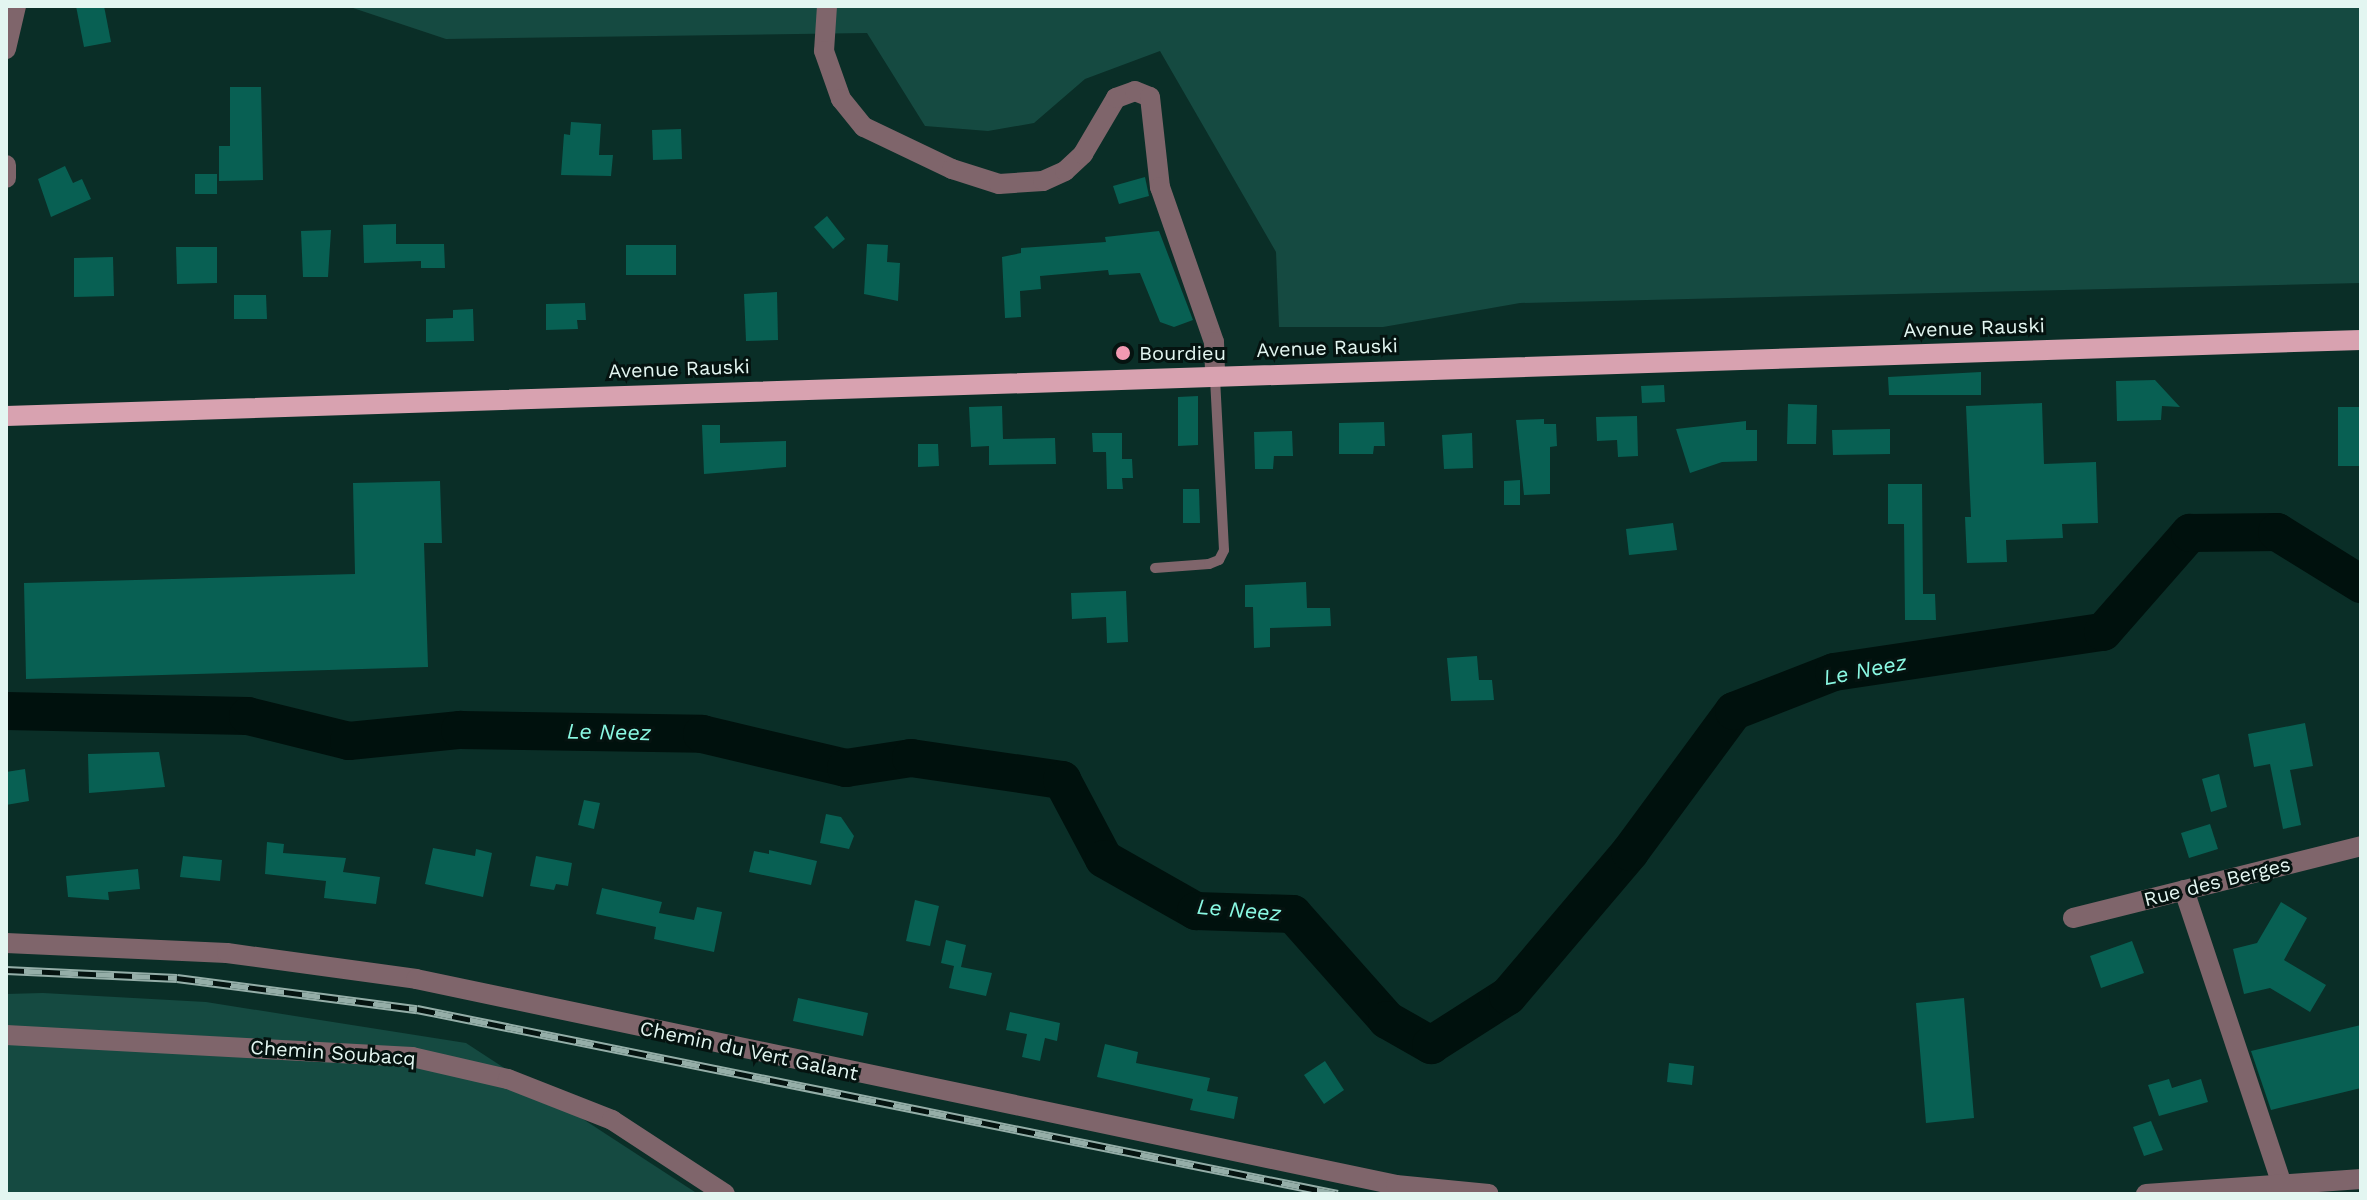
<!DOCTYPE html>
<html>
<head>
<meta charset="utf-8">
<style>
  body { margin:0 }
  #map { position:relative; width:2367px; height:1200px; overflow:hidden; background:#0a2e27; font-family:"Work Sans",sans-serif }
  div>[style] { position:absolute }
  .green>* { inset:0; background:#154a41 }
  .river>* { height:38px; margin:-19px; padding:0 19px; transform-origin:19px; border-radius:19px; background:#00110d }
  .building>* { inset:0; background:#086053 }
  .lane>* { height:10px; margin:-5px; padding:0 5px; transform-origin:5px; border-radius:5px; background:#7f656b }
  .street>* { height:20px; margin:-10px; padding:0 10px; transform-origin:10px; border-radius:10px; background:#7f656b }
  .primary>* { height:20px; margin:-10px; padding:0 10px; transform-origin:10px; border-radius:10px; background:#d8a2b0 }
  .rail>* { height:9px; margin-top:-4.5px; transform-origin:0; background:repeating-linear-gradient(90deg,#051310 0 18px,#95aea8 0 36px); box-sizing:border-box; border-block:2px solid #95aea8 }
  .dots>* { width:22px; height:22px; translate:-50% -50%; box-sizing:border-box; border:4px solid #051310; border-radius:50% }
  span { translate:-50% -50%; white-space:nowrap; text-align:center; line-height:1.15; -webkit-text-stroke:6px #051310; paint-order:stroke }
  .street-label { font-size:20px; color:#e3f6f1 }
  .poi-label { font-size:20px; color:#e3f6f1 }
  .left { translate:0 -50%; text-align:left }
  .water-label { font-size:22px; color:#8af9e3; font-style:italic }
  .frame { position:absolute; inset:0; border:8px solid #e3f6f1; pointer-events:none }
</style>
</head>
<body>
<div id="map">
  <div class="green">
    <div style="clip-path:polygon(347px 6px,2361px 6px,2361px 283px,1520px 303px,1383px 327px,1279px 327px,1276px 252px,1160px 51px,1085px 79px,1034px 123px,988px 131px,925px 126px,867px 33px,446px 39px)"></div>
    <div style="clip-path:polygon(43px 993px,206px 1002px,466px 1043px,698px 1194px,6px 1194px,6px 994px)"></div>
  </div>
  <div class="river">
    <div style="left:6px;top:711px;width:242px;rotate:1.2deg"></div>
    <div style="left:248px;top:716px;width:104px;rotate:13.9deg"></div>
    <div style="left:349px;top:741px;width:112px;rotate:-5.7deg"></div>
    <div style="left:460px;top:730px;width:242px;rotate:0.9deg"></div>
    <div style="left:702px;top:734px;width:148px;rotate:13.3deg"></div>
    <div style="left:846px;top:768px;width:66px;rotate:-8.7deg"></div>
    <div style="left:911px;top:758px;width:153px;rotate:8.3deg"></div>
    <div style="left:1062px;top:780px;width:89px;rotate:62deg"></div>
    <div style="left:1104px;top:859px;width:106px;rotate:29.5deg"></div>
    <div style="left:1196px;top:911px;width:97px;rotate:1.8deg"></div>
    <div style="left:1293px;top:914px;width:142px;rotate:48.4deg"></div>
    <div style="left:1387px;top:1020px;width:51px;rotate:29.6deg"></div>
    <div style="left:1431px;top:1045px;width:91px;rotate:-32.5deg"></div>
    <div style="left:1508px;top:996px;width:189px;rotate:-49.7deg"></div>
    <div style="left:1630px;top:852px;width:175px;rotate:-53.6deg"></div>
    <div style="left:1734px;top:711px;width:107px;rotate:-21.3deg"></div>
    <div style="left:1834px;top:672px;width:272px;rotate:-8.5deg"></div>
    <div style="left:2103px;top:632px;width:132px;rotate:-48.7deg"></div>
    <div style="left:2190px;top:533px;width:87px;rotate:-0.7deg"></div>
    <div style="left:2277px;top:532px;width:99px;rotate:31.8deg"></div>
  </div>
  <div class="building">
    <div style="clip-path:polygon(76px 6px,104px 6px,111px 42px,84px 47px)"></div>
    <div style="clip-path:polygon(230px 87px,261px 87px,263px 180px,219px 181px,219px 146px,230px 146px)"></div>
    <div style="clip-path:polygon(571px 122px,601px 124px,599px 155px,613px 155px,611px 176px,561px 175px,564px 134px,570px 135px)"></div>
    <div style="clip-path:polygon(681px 129px,682px 159px,653px 160px,652px 130px)"></div>
    <div style="clip-path:polygon(65px 166px,73px 183px,82px 179px,91px 199px,51px 217px,38px 179px)"></div>
    <div style="clip-path:polygon(195px 174px,217px 174px,217px 194px,195px 194px)"></div>
    <div style="clip-path:polygon(1145px 177px,1149px 196px,1119px 204px,1113px 186px)"></div>
    <div style="clip-path:polygon(827px 216px,845px 239px,833px 249px,814px 227px)"></div>
    <div style="clip-path:polygon(396px 224px,396px 244px,444px 244px,445px 268px,421px 268px,421px 261px,364px 263px,363px 225px)"></div>
    <div style="clip-path:polygon(331px 230px,328px 277px,303px 277px,301px 231px)"></div>
    <div style="clip-path:polygon(1159px 231px,1193px 320px,1174px 327px,1160px 322px,1140px 273px,1109px 275px,1108px 270px,1040px 276px,1041px 289px,1020px 291px,1021px 317px,1005px 318px,1002px 257px,1021px 253px,1021px 248px,1106px 242px,1105px 237px)"></div>
    <div style="clip-path:polygon(867px 244px,888px 245px,887px 262px,900px 263px,898px 301px,864px 294px)"></div>
    <div style="clip-path:polygon(626px 245px,676px 245px,676px 275px,626px 275px)"></div>
    <div style="clip-path:polygon(176px 247px,217px 247px,217px 283px,177px 284px)"></div>
    <div style="clip-path:polygon(113px 257px,114px 296px,74px 297px,74px 258px)"></div>
    <div style="clip-path:polygon(777px 292px,778px 340px,746px 341px,744px 294px)"></div>
    <div style="clip-path:polygon(234px 295px,266px 295px,267px 319px,234px 319px)"></div>
    <div style="clip-path:polygon(585px 303px,586px 320px,577px 320px,578px 329px,546px 330px,546px 304px)"></div>
    <div style="clip-path:polygon(473px 309px,474px 341px,426px 342px,426px 319px,453px 318px,453px 310px)"></div>
    <div style="clip-path:polygon(1981px 372px,1981px 395px,1889px 395px,1888px 377px)"></div>
    <div style="clip-path:polygon(2155px 380px,2180px 407px,2162px 406px,2161px 420px,2117px 421px,2116px 381px)"></div>
    <div style="clip-path:polygon(1664px 385px,1665px 402px,1642px 403px,1641px 386px)"></div>
    <div style="clip-path:polygon(1198px 396px,1198px 445px,1178px 446px,1178px 397px)"></div>
    <div style="clip-path:polygon(2042px 403px,2044px 464px,2096px 462px,2098px 523px,2062px 524px,2063px 538px,2006px 540px,2007px 562px,1967px 563px,1965px 517px,1971px 517px,1966px 406px)"></div>
    <div style="clip-path:polygon(1788px 404px,1817px 405px,1816px 444px,1787px 444px)"></div>
    <div style="clip-path:polygon(1002px 406px,1003px 439px,1055px 438px,1056px 464px,989px 465px,989px 446px,971px 447px,969px 407px)"></div>
    <div style="clip-path:polygon(2338px 407px,2361px 407px,2361px 466px,2338px 466px)"></div>
    <div style="clip-path:polygon(1637px 416px,1638px 456px,1618px 457px,1617px 440px,1597px 441px,1596px 417px)"></div>
    <div style="clip-path:polygon(1544px 419px,1544px 424px,1556px 424px,1557px 446px,1550px 447px,1550px 494px,1524px 495px,1516px 420px)"></div>
    <div style="clip-path:polygon(1746px 421px,1746px 430px,1757px 430px,1757px 461px,1722px 462px,1690px 473px,1676px 429px)"></div>
    <div style="clip-path:polygon(1384px 422px,1385px 446px,1374px 446px,1373px 454px,1339px 454px,1339px 423px)"></div>
    <div style="clip-path:polygon(702px 425px,720px 425px,720px 443px,786px 441px,786px 467px,704px 474px)"></div>
    <div style="clip-path:polygon(1890px 429px,1890px 454px,1833px 455px,1832px 430px)"></div>
    <div style="clip-path:polygon(1292px 431px,1293px 456px,1274px 456px,1273px 469px,1255px 469px,1254px 432px)"></div>
    <div style="clip-path:polygon(1092px 433px,1122px 433px,1122px 459px,1132px 459px,1133px 478px,1122px 478px,1123px 489px,1107px 489px,1106px 452px,1093px 452px)"></div>
    <div style="clip-path:polygon(1472px 433px,1473px 468px,1444px 469px,1442px 435px)"></div>
    <div style="clip-path:polygon(918px 444px,938px 444px,939px 466px,918px 467px)"></div>
    <div style="clip-path:polygon(1520px 480px,1520px 505px,1504px 505px,1504px 481px)"></div>
    <div style="clip-path:polygon(440px 481px,442px 543px,424px 543px,428px 667px,26px 679px,24px 583px,355px 574px,353px 483px)"></div>
    <div style="clip-path:polygon(1888px 484px,1922px 484px,1923px 594px,1935px 594px,1936px 620px,1905px 620px,1904px 524px,1888px 524px)"></div>
    <div style="clip-path:polygon(1183px 489px,1199px 489px,1200px 523px,1183px 523px)"></div>
    <div style="clip-path:polygon(1673px 523px,1677px 550px,1629px 555px,1626px 529px)"></div>
    <div style="clip-path:polygon(1306px 582px,1307px 608px,1330px 608px,1331px 626px,1270px 628px,1270px 647px,1254px 648px,1253px 607px,1245px 607px,1245px 585px)"></div>
    <div style="clip-path:polygon(1126px 591px,1128px 642px,1107px 643px,1106px 617px,1072px 619px,1071px 593px)"></div>
    <div style="clip-path:polygon(1477px 656px,1479px 680px,1492px 680px,1494px 700px,1451px 701px,1447px 658px)"></div>
    <div style="clip-path:polygon(2305px 723px,2313px 766px,2290px 770px,2301px 825px,2283px 829px,2270px 764px,2254px 767px,2248px 734px)"></div>
    <div style="clip-path:polygon(159px 752px,165px 787px,89px 793px,88px 754px)"></div>
    <div style="clip-path:polygon(25px 769px,29px 801px,6px 805px,6px 772px)"></div>
    <div style="clip-path:polygon(2219px 774px,2227px 807px,2211px 812px,2202px 779px)"></div>
    <div style="clip-path:polygon(584px 800px,600px 803px,594px 829px,578px 825px)"></div>
    <div style="clip-path:polygon(826px 814px,841px 817px,854px 836px,849px 849px,820px 843px)"></div>
    <div style="clip-path:polygon(2210px 824px,2218px 849px,2189px 858px,2181px 833px)"></div>
    <div style="clip-path:polygon(267px 842px,284px 844px,283px 853px,346px 858px,343px 872px,380px 877px,376px 904px,324px 898px,326px 881px,265px 874px)"></div>
    <div style="clip-path:polygon(433px 848px,475px 856px,476px 849px,492px 853px,483px 897px,425px 884px)"></div>
    <div style="clip-path:polygon(769px 850px,817px 861px,811px 885px,749px 872px,754px 851px,769px 854px)"></div>
    <div style="clip-path:polygon(183px 856px,222px 860px,220px 881px,180px 877px)"></div>
    <div style="clip-path:polygon(536px 856px,572px 863px,568px 886px,556px 884px,554px 890px,530px 886px)"></div>
    <div style="clip-path:polygon(138px 869px,140px 889px,108px 892px,109px 900px,68px 897px,66px 876px)"></div>
    <div style="clip-path:polygon(602px 888px,662px 902px,659px 913px,694px 920px,697px 907px,722px 912px,714px 952px,654px 939px,656px 927px,596px 914px)"></div>
    <div style="clip-path:polygon(915px 900px,939px 906px,930px 946px,906px 941px)"></div>
    <div style="clip-path:polygon(2281px 902px,2307px 918px,2284px 960px,2326px 985px,2310px 1012px,2270px 988px,2244px 994px,2233px 949px,2257px 943px)"></div>
    <div style="clip-path:polygon(946px 940px,966px 945px,961px 967px,992px 973px,986px 996px,949px 988px,954px 966px,941px 963px)"></div>
    <div style="clip-path:polygon(2132px 941px,2144px 973px,2101px 988px,2090px 956px)"></div>
    <div style="clip-path:polygon(798px 998px,868px 1013px,863px 1036px,793px 1021px)"></div>
    <div style="clip-path:polygon(1964px 998px,1974px 1118px,1926px 1123px,1916px 1003px)"></div>
    <div style="clip-path:polygon(1010px 1012px,1060px 1023px,1057px 1041px,1045px 1038px,1040px 1061px,1022px 1057px,1027px 1034px,1006px 1030px)"></div>
    <div style="clip-path:polygon(2361px 1025px,2361px 1088px,2271px 1110px,2251px 1051px)"></div>
    <div style="clip-path:polygon(1105px 1044px,1138px 1052px,1136px 1063px,1210px 1078px,1207px 1091px,1238px 1097px,1234px 1119px,1190px 1110px,1193px 1099px,1097px 1077px)"></div>
    <div style="clip-path:polygon(1325px 1061px,1344px 1090px,1324px 1104px,1304px 1075px)"></div>
    <div style="clip-path:polygon(1669px 1063px,1694px 1066px,1692px 1085px,1667px 1082px)"></div>
    <div style="clip-path:polygon(2169px 1079px,2172px 1088px,2201px 1079px,2208px 1102px,2159px 1116px,2148px 1085px)"></div>
    <div style="clip-path:polygon(2151px 1121px,2163px 1150px,2144px 1156px,2133px 1127px)"></div>
  </div>
  <div class="lane">
    <div style="left:1155px;top:568px;width:54px;rotate:-4.2deg"></div>
    <div style="left:1209px;top:564px;width:11px;rotate:-22deg"></div>
    <div style="left:1219px;top:560px;width:11px;rotate:-63deg"></div>
    <div style="left:1224px;top:550px;width:173px;rotate:-93deg"></div>
  </div>
  <div class="street">
    <div style="left:827px;top:6px;width:45px;rotate:93.8deg"></div>
    <div style="left:824px;top:51px;width:51px;rotate:70.5deg"></div>
    <div style="left:841px;top:99px;width:36px;rotate:51deg"></div>
    <div style="left:864px;top:127px;width:98px;rotate:25.5deg"></div>
    <div style="left:952px;top:169px;width:49px;rotate:17.7deg"></div>
    <div style="left:999px;top:184px;width:44px;rotate:-3.9deg"></div>
    <div style="left:1043px;top:181px;width:24px;rotate:-24deg"></div>
    <div style="left:1065px;top:171px;width:25px;rotate:-43deg"></div>
    <div style="left:1083px;top:154px;width:65px;rotate:-59.5deg"></div>
    <div style="left:1116px;top:98px;width:20px;rotate:-20deg"></div>
    <div style="left:1135px;top:91px;width:16px;rotate:22deg"></div>
    <div style="left:1150px;top:97px;width:91px;rotate:83.7deg"></div>
    <div style="left:1160px;top:187px;width:164px;rotate:70.8deg"></div>
    <div style="left:1214px;top:342px;width:35px;rotate:88deg"></div>
    <div style="left:6px;top:49px;width:44px;rotate:-76.9deg"></div>
    <div style="left:6px;top:165px;width:13px;rotate:90deg"></div>
    <div style="left:2184px;top:890px;width:311px;rotate:71.6deg"></div>
    <div style="left:2073px;top:918px;width:297px;rotate:-14deg"></div>
    <div style="left:6px;top:943px;width:221px;rotate:2.6deg"></div>
    <div style="left:227px;top:953px;width:191px;rotate:7.8deg"></div>
    <div style="left:416px;top:979px;width:1001px;rotate:11.87deg"></div>
    <div style="left:1396px;top:1185px;width:93px;rotate:5.5deg"></div>
    <div style="left:6px;top:1035px;width:407px;rotate:3.1deg"></div>
    <div style="left:412px;top:1057px;width:98px;rotate:12.9deg"></div>
    <div style="left:508px;top:1079px;width:112px;rotate:21.5deg"></div>
    <div style="left:612px;top:1120px;width:135px;rotate:33.2deg"></div>
    <div style="left:2146px;top:1194px;width:216px;rotate:-4deg"></div>
  </div>
  <div class="primary">
    <div style="left:6px;top:416px;width:2356px;rotate:-1.85deg"></div>
  </div>
  <div class="rail">
    <div style="left:6px;top:970px;width:171px;rotate:2.7deg"></div>
    <div style="left:177px;top:978px;width:242px;rotate:7.4deg"></div>
    <div style="left:417px;top:1009px;width:939px;rotate:11.36deg"></div>
  </div>
  <div class="dots">
    <div style="left:1123px;top:353px;background:#f19ab2"></div>
  </div>
  <div class="street-label">
    <span style="left:1974px;top:328px;rotate:-2deg">Avenue Rauski</span>
    <span style="left:1327px;top:348px;rotate:-2deg">Avenue Rauski</span>
    <span style="left:679px;top:369px;rotate:-2deg">Avenue Rauski</span>
    <span style="left:2217px;top:882px;rotate:-14deg">Rue des Berges</span>
    <span style="left:749px;top:1051px;rotate:12deg">Chemin du Vert Galant</span>
    <span style="left:333px;top:1053px;rotate:4deg">Chemin Soubacq</span>
  </div>
  <div class="poi-label">
    <span class="left" style="left:1139px;top:353px">Bourdieu</span>
  </div>
  <div class="water-label">
    <span style="left:1865px;top:670px;rotate:-11deg">Le Neez</span>
    <span style="left:609px;top:732px;rotate:1deg">Le Neez</span>
    <span style="left:1239px;top:910px;rotate:5deg">Le Neez</span>
  </div>
  <div class="frame"></div>
</div>
</body>
</html>
